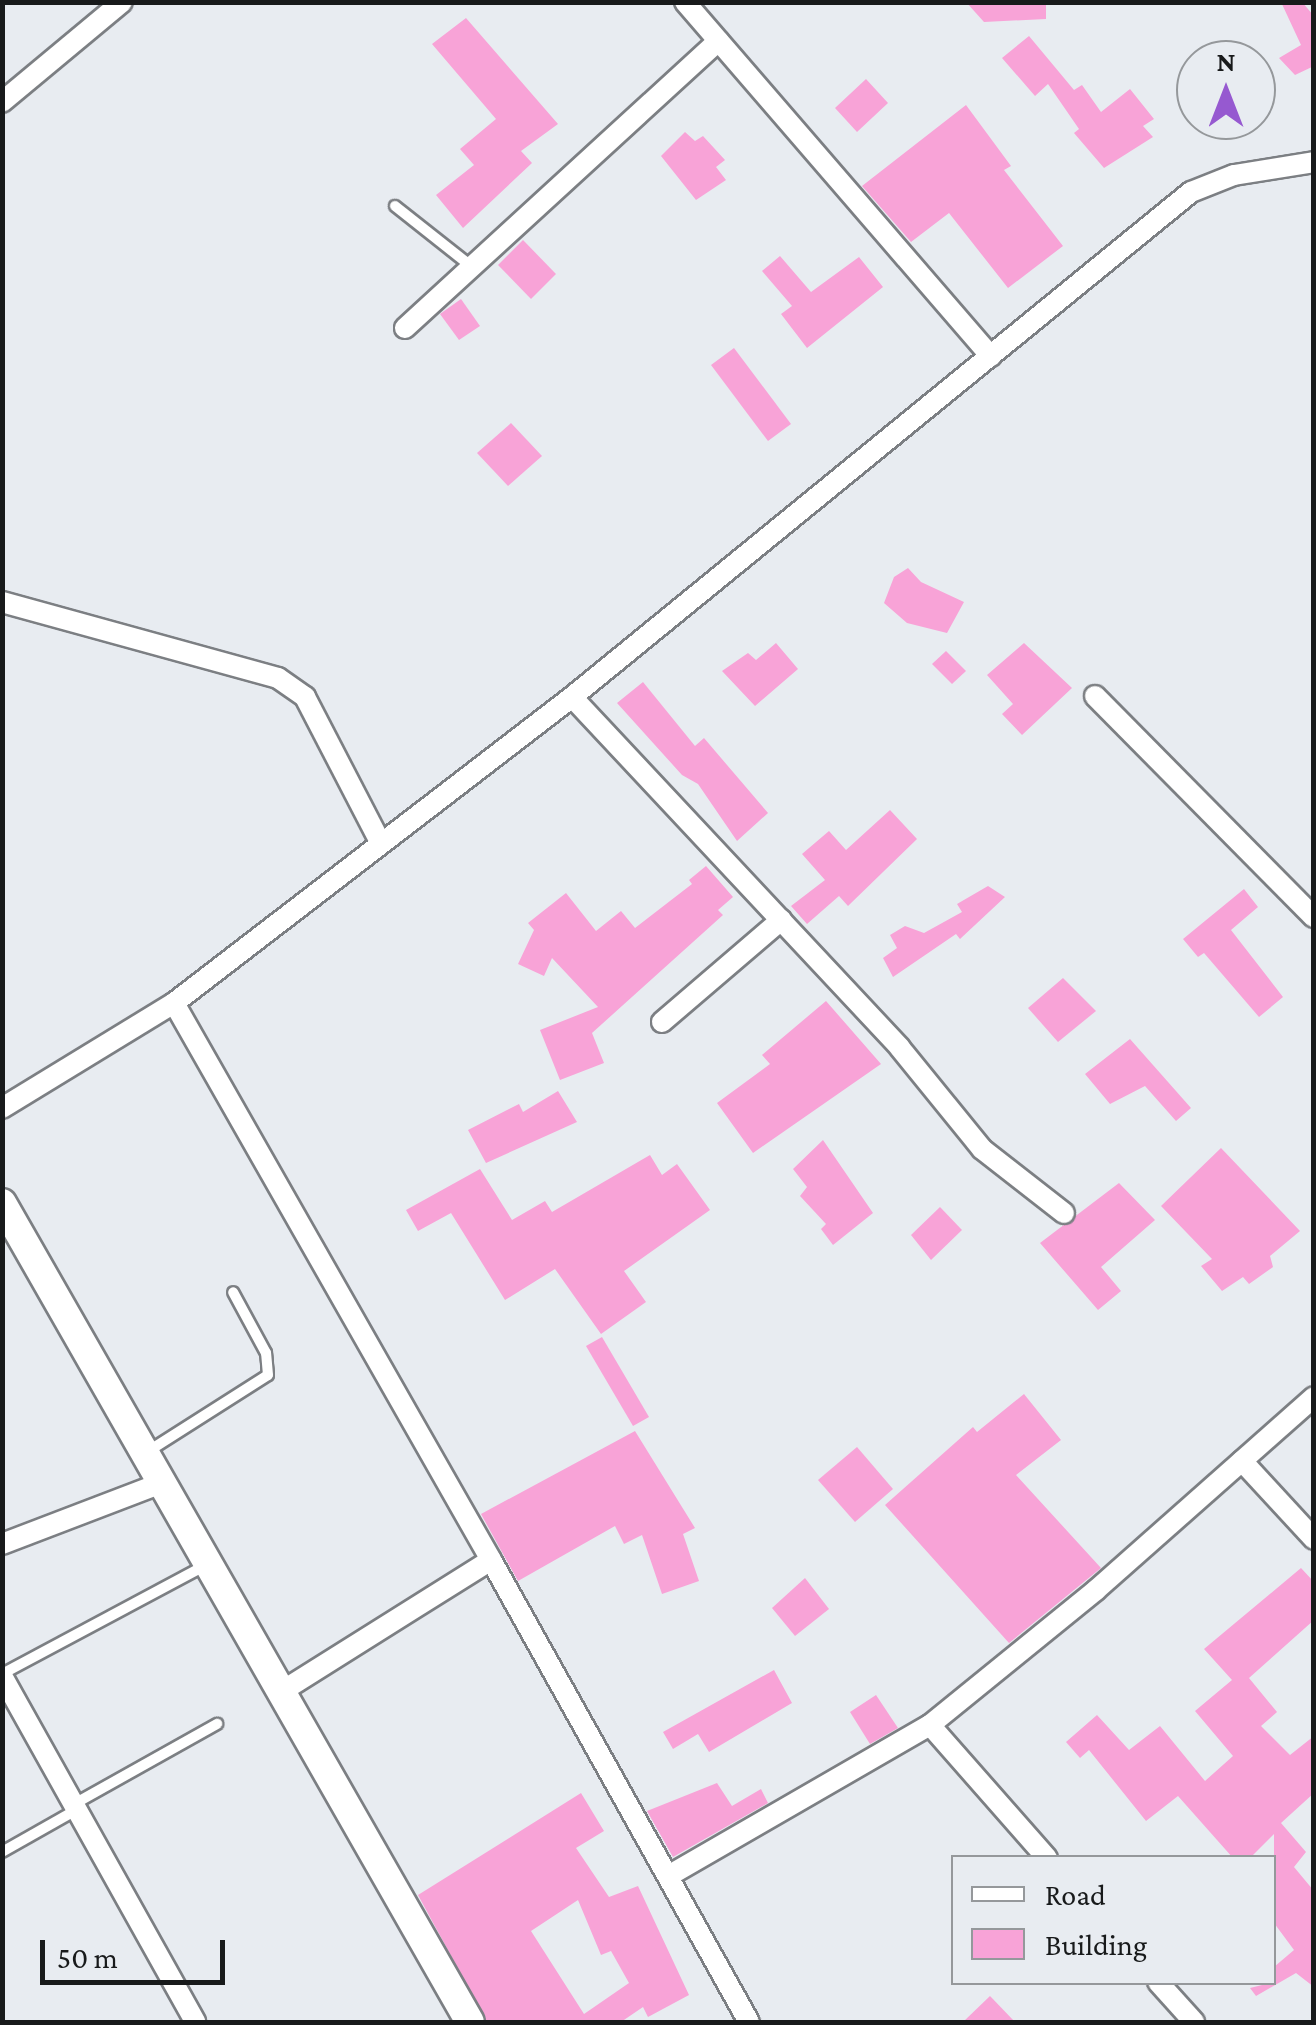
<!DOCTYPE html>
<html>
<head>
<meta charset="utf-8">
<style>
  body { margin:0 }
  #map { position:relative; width:1316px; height:2025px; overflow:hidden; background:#e8ecf1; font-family:"Crimson Pro",serif }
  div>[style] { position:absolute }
  .building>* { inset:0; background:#f8a3d7 }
  .roads { filter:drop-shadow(2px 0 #7c7f83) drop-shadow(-2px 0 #7c7f83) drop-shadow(0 2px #7c7f83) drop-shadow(0 -2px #7c7f83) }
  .lane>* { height:10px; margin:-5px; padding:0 5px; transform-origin:5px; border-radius:5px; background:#fff }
  .street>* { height:20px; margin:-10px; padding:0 10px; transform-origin:10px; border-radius:10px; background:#fff }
  .secondary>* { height:28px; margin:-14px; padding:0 14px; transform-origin:14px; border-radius:14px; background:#fff }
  span { translate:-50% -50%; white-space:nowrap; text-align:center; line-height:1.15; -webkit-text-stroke:10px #e8ecf1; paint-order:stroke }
  .frame { position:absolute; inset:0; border:5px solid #181a1b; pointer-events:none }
  .legend { position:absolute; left:951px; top:1855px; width:325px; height:130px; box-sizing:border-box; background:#e8ecf1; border:2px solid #95989b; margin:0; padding:12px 18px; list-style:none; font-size:30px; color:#181a1b }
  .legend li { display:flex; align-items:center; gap:20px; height:50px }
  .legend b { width:50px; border:2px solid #95989b }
  .north { position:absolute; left:1176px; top:40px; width:100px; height:100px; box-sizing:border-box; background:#e8ecf1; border:2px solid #95989b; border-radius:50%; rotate:0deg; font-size:28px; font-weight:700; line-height:40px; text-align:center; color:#181a1b }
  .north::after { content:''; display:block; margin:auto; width:35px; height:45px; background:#9659d0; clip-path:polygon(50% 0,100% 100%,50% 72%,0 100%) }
  .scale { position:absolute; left:40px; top:1940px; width:185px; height:45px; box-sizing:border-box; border:5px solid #181a1b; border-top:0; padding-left:12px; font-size:30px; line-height:35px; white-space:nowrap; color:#181a1b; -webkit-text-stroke:8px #e8ecf1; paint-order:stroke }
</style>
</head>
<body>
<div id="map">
  <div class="building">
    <div style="clip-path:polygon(966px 2px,1046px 2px,1046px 19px,984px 22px)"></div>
    <div style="clip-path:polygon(1281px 2px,1302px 2px,1314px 16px,1314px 66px,1295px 75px,1279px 58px,1301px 45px)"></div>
    <div style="clip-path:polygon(466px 18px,558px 124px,521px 151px,532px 163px,463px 228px,436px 195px,474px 165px,460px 149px,496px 119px,432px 44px)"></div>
    <div style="clip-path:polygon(1029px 36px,1074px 90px,1082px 85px,1101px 112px,1130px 89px,1154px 119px,1143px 126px,1153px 137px,1104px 168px,1074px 133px,1079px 129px,1048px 84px,1035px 96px,1002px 58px)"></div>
    <div style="clip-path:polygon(866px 79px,888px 103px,857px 132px,835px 108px)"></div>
    <div style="clip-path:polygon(966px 105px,1011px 166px,1004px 170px,1063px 246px,1008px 288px,949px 213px,911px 242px,862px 186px)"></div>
    <div style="clip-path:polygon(685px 132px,695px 141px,703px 136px,725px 160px,716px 167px,726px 180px,696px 200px,661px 156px)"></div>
    <div style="clip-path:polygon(523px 240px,556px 274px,531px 299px,498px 265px)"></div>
    <div style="clip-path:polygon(780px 256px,811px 292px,859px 257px,883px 287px,807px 348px,781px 314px,792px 306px,762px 271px)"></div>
    <div style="clip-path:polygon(461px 299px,480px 326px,459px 340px,440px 314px)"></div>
    <div style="clip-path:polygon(734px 348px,791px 424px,768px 441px,711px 365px)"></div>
    <div style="clip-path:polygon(511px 423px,542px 456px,508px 486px,477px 453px)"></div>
    <div style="clip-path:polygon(908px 568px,921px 582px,964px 602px,947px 633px,907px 623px,884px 603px,894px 577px)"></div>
    <div style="clip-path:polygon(776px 643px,798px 669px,755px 706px,722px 671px,748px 653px,756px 660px)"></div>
    <div style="clip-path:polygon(1024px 643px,1072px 688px,1022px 735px,1002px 714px,1013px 704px,987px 675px)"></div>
    <div style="clip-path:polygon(946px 651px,966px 671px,952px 684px,932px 664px)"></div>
    <div style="clip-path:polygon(643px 682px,695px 746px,704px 738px,768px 813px,737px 841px,698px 784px,682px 775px,617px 703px)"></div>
    <div style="clip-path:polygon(890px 810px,917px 839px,848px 906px,839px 896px,807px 924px,791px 906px,825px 880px,802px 854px,829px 831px,846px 850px)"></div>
    <div style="clip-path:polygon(706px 866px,733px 897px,718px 910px,723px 915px,592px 1033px,604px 1063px,560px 1080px,540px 1030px,598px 1007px,552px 958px,544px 976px,518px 964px,534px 930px,528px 923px,566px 893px,596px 931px,621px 911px,635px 928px,692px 884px,689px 880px)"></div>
    <div style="clip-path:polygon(988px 886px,1005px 897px,960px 939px,956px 934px,893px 977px,883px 958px,897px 948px,890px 935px,905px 926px,924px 933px,962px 912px,957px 904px)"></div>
    <div style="clip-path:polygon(1244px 889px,1258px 907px,1231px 930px,1283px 997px,1259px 1017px,1204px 953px,1198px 957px,1183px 939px)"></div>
    <div style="clip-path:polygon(1063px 978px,1096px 1011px,1058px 1042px,1028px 1008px)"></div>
    <div style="clip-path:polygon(826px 1001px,881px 1064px,753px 1153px,717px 1103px,770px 1064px,762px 1055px)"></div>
    <div style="clip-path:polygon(1130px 1039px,1191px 1108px,1176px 1121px,1145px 1086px,1110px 1104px,1085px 1074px)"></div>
    <div style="clip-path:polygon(558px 1091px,577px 1122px,486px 1163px,468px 1130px,519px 1104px,523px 1112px)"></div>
    <div style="clip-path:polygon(823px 1140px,873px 1213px,833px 1245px,821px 1229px,826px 1224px,800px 1196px,807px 1187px,793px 1169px)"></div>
    <div style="clip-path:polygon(1221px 1148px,1300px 1231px,1270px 1256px,1273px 1267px,1249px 1284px,1243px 1277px,1222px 1291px,1201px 1266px,1212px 1259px,1161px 1206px)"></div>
    <div style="clip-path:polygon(650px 1155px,662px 1175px,677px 1164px,710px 1210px,624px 1271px,646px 1302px,601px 1334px,555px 1269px,505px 1300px,451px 1213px,418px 1231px,406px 1210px,480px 1169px,512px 1220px,545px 1201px,552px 1212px)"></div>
    <div style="clip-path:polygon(1119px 1183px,1155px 1220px,1101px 1267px,1121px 1291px,1098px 1310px,1040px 1243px)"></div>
    <div style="clip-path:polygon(940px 1207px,962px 1230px,931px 1260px,911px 1235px)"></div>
    <div style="clip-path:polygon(602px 1337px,649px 1417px,633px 1426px,586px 1346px)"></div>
    <div style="clip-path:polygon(1024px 1394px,1061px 1440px,1016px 1475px,1101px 1568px,1009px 1643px,885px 1505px,973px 1427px,977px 1432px)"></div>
    <div style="clip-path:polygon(635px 1431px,695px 1528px,683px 1534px,699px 1581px,662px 1594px,642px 1535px,624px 1544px,615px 1526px,518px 1581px,481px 1514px)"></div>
    <div style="clip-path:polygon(857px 1447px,893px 1489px,855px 1522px,818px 1480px)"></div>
    <div style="clip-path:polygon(1301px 1568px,1314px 1582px,1314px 1620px,1249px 1678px,1277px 1712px,1261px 1726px,1290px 1755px,1314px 1736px,1314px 1793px,1281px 1823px,1306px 1852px,1294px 1867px,1314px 1891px,1314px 1987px,1296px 1973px,1256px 1996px,1250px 1988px,1274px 1982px,1274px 1967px,1294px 1950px,1274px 1923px,1274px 1834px,1250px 1858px,1233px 1858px,1178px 1796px,1146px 1821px,1089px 1750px,1080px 1758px,1066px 1742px,1097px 1715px,1129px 1750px,1160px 1726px,1205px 1781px,1233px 1756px,1195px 1711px,1232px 1680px,1204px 1649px)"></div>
    <div style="clip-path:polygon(805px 1578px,829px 1609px,795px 1636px,772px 1608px)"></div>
    <div style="clip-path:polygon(774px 1670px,792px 1703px,709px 1752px,698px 1734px,673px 1749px,663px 1732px)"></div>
    <div style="clip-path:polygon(876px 1695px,898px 1728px,870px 1744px,850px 1712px)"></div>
    <div style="clip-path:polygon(717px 1783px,732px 1806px,761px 1789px,768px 1803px,673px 1857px,647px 1811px)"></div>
    <div style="clip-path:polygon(evenodd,581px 1793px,604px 1831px,576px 1848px,609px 1897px,638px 1886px,689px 1995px,648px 2017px,643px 2007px,621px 2022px,487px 2022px,418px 1895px,581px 1793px,578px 1900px,601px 1955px,611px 1951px,629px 1983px,584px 2014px,531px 1931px,578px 1900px)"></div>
    <div style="clip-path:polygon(990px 1996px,1015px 2022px,963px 2022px)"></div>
  </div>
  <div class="roads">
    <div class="lane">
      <div style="left:395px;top:206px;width:97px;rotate:38.3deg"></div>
      <div style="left:147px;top:1452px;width:143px;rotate:-32.5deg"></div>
      <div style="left:268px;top:1375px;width:22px;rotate:-95deg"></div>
      <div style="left:266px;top:1353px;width:69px;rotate:-118.4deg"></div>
      <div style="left:2px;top:1674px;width:229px;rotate:-28.1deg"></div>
      <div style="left:76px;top:1803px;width:162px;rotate:-29.3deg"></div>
      <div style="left:2px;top:1852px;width:87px;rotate:-29.5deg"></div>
    </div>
    <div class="street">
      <div style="left:685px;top:2px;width:468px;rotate:49.2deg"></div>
      <div style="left:2px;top:102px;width:156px;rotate:-39.8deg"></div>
      <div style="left:405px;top:328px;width:425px;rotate:-42.5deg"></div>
      <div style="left:2px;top:602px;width:286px;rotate:15.4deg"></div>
      <div style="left:278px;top:678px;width:33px;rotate:35deg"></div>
      <div style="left:305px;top:697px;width:161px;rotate:62.6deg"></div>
      <div style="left:1095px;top:696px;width:311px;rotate:45.3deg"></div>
      <div style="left:572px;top:697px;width:480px;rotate:46.9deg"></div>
      <div style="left:900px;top:1048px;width:130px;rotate:50.9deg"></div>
      <div style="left:982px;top:1149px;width:104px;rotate:38deg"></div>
      <div style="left:174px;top:1003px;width:641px;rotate:60.35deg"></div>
      <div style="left:491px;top:1560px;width:244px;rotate:147.9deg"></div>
      <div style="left:662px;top:1022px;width:157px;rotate:-40.6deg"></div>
      <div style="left:2px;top:1108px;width:202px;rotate:-31.4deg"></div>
      <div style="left:174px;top:1003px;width:502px;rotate:-37.55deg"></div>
      <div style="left:572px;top:697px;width:799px;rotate:-39.21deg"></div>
      <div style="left:1191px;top:192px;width:46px;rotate:-21.6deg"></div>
      <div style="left:1234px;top:175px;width:81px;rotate:-9.2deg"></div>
      <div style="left:1242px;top:1461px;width:106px;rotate:47.3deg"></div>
      <div style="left:2px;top:1544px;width:173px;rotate:-20.9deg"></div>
      <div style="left:491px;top:1560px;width:529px;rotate:60.82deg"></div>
      <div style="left:2px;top:1676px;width:396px;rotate:60.8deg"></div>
      <div style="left:930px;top:1725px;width:177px;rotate:48.7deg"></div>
      <div style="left:670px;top:1875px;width:300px;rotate:-30deg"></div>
      <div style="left:930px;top:1725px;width:214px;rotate:-39.1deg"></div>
      <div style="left:1096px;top:1590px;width:291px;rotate:-41.5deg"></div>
      <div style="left:1158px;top:1982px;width:54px;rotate:48deg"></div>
    </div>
    <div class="secondary">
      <div style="left:2px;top:1203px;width:943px;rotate:60.26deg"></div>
    </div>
  </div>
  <div class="frame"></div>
  <ul class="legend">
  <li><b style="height:12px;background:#fff"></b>Road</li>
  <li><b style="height:28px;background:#f8a3d7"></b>Building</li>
  </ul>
  <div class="north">N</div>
  <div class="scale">50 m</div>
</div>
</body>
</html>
